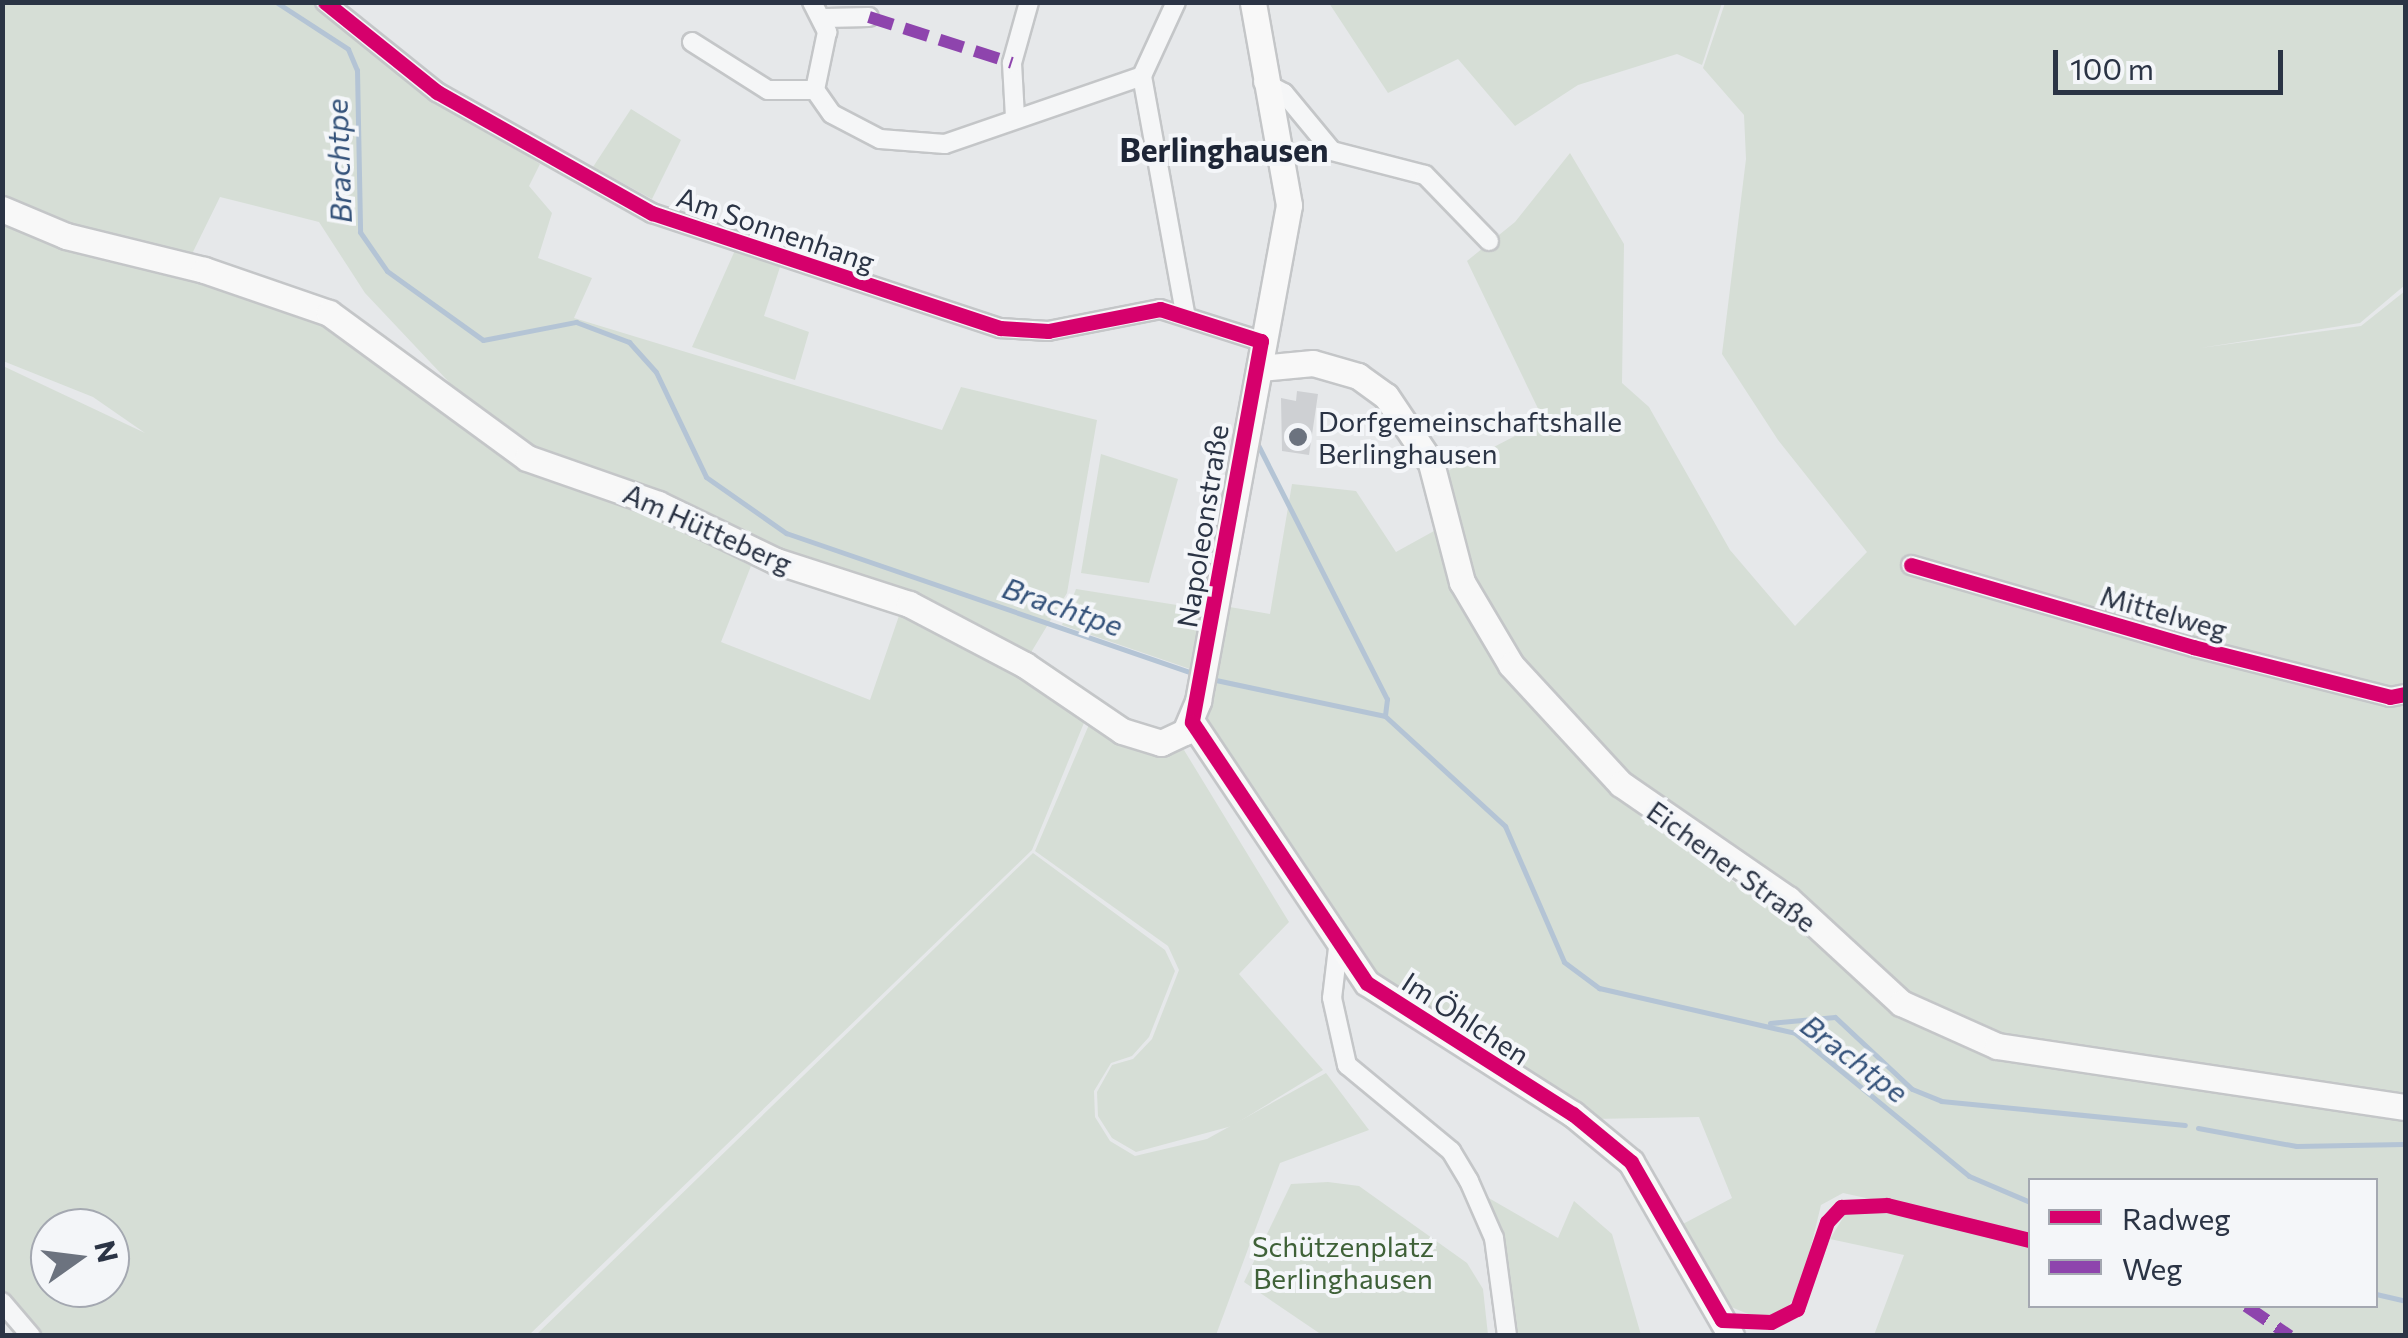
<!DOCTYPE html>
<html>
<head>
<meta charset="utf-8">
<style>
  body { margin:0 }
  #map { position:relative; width:2408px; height:1338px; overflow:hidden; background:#e6e8ea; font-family:Commissioner,sans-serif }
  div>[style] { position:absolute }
  .green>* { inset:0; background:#d6ded6 }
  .stream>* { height:5px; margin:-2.5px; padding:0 2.5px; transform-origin:2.5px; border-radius:2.5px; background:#b4c4d5 }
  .building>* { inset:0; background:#ced0d3 }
  .roads { filter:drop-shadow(2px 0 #c4c6c8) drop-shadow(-2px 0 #c4c6c8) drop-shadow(0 2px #c4c6c8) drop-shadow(0 -2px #c4c6c8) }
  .street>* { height:18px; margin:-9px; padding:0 9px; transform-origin:9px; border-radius:9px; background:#f5f6f7 }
  .secondary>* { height:25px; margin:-12.5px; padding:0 12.5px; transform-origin:12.5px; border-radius:12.5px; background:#f8f8f8 }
  .quiet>* { height:12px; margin-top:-6px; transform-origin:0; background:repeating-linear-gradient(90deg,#8e44ad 0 25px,transparent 0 37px) }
  .cycleway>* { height:15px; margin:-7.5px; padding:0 7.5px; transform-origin:7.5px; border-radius:7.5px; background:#d6006c }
  .dots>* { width:28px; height:28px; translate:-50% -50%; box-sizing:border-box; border:5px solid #f4f6f9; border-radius:50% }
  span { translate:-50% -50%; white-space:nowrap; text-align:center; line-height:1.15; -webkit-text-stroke:8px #f4f6f9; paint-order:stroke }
  .street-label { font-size:28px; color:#2b3445 }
  .poi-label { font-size:28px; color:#2b3445 }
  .left { translate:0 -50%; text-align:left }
  .park-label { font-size:28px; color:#3f6138 }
  .water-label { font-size:30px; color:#34527a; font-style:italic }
  .quarter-label { font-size:32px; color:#1d2536; font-weight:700 }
  .frame { position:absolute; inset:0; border:5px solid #2b3445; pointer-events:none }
  .legend { position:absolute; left:2028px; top:1178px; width:350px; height:130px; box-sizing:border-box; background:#f4f6f9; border:2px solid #a4a8b1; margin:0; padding:12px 18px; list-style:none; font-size:30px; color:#2b3445 }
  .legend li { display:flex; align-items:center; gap:20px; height:50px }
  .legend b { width:50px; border:2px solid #a4a8b1 }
  .north { position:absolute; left:30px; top:1208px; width:100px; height:100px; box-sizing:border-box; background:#f4f6f9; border:2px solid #a4a8b1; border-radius:50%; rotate:76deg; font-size:28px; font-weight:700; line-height:40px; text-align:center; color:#2b3445 }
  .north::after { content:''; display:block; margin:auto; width:35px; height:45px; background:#6c737f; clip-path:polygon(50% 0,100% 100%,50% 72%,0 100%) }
  .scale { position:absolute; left:2053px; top:50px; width:230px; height:45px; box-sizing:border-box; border:5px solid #2b3445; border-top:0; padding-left:12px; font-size:30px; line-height:35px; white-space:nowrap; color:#2b3445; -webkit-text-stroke:8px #f4f6f9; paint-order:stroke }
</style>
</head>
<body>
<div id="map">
  <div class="green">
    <div style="clip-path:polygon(2px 3px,317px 3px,432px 95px,540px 164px,529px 186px,552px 213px,538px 258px,592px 278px,574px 318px,942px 430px,961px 387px,1097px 420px,1067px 593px,1027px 659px,843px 575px,549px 458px,480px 415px,365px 293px,319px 222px,220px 197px,190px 258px,92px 236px,3px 198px)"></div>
    <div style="clip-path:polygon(1329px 3px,1329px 2px,1722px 3px,1702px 65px,1677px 54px,1578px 85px,1515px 126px,1458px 59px,1388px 93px)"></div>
    <div style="clip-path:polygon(1725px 3px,2405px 3px,2405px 285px,2360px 323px,2200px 348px,2361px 326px,2405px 291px,2405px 1107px,2000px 1040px,1901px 998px,1659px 805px,1505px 652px,1460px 572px,1440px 475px,1544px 421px,1467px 261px,1515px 222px,1570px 153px,1624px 244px,1622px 383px,1649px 407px,1730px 550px,1795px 626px,1867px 552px,1778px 440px,1722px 354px,1746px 159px,1744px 115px,1703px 68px)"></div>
    <div style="clip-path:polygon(631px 109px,681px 140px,652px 199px,593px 167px)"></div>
    <div style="clip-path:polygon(evenodd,2px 217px,338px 327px,463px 421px,751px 566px,721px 642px,870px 700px,901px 610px,1088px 713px,1032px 850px,529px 1335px,40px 1335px,3px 1292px,3px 366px,145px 433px,93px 397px,3px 361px,2px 217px,50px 1228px,110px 1228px,110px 1288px,50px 1288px,50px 1228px)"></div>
    <div style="clip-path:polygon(736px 248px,782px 261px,764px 316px,809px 332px,795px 380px,692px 347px)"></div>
    <div style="clip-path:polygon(1101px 454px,1178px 479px,1149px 583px,1081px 573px)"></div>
    <div style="clip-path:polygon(1292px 484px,1356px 491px,1396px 552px,1443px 526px,1568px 744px,1643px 819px,1800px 928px,1855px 978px,1992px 1057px,2405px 1121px,2405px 1335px,1874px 1335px,1904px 1255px,1830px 1239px,1849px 1208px,1888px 1209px,2030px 1241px,2030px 1306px,2376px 1306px,2376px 1180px,2030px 1180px,2030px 1234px,1843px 1193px,1821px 1205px,1800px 1292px,1783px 1312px,1760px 1319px,1724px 1304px,1681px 1225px,1732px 1198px,1699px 1117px,1593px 1119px,1373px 977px,1201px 721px,1224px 606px,1270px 614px)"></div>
    <div style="clip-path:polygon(1076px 589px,1202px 609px,1193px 670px,1062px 625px)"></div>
    <div style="clip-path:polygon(1091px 720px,1167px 753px,1184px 750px,1289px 922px,1239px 974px,1323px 1070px,1232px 1126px,1136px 1152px,1112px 1138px,1098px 1116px,1097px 1092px,1112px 1065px,1133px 1059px,1152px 1039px,1179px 970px,1168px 946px,1035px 851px)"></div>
    <div style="clip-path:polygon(1033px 853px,1165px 950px,1175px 971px,1149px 1037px,1132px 1056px,1111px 1063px,1094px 1091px,1095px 1117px,1110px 1141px,1135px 1156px,1207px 1139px,1326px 1073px,1369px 1130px,1280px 1163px,1216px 1335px,536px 1335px)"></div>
    <div style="clip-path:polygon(1328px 1182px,1359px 1186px,1467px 1263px,1483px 1289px,1488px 1335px,1322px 1335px,1244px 1282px,1291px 1184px)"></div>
    <div style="clip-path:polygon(1480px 1193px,1558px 1238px,1574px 1201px,1612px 1234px,1641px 1335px,1513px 1335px,1510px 1287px)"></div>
  </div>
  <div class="stream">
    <div style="left:276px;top:2px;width:86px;rotate:33.1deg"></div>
    <div style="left:348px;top:49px;width:23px;rotate:67deg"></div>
    <div style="left:357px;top:70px;width:162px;rotate:88.9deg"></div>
    <div style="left:360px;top:232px;width:47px;rotate:55.3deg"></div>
    <div style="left:387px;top:271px;width:118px;rotate:35.7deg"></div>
    <div style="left:483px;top:340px;width:95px;rotate:-11deg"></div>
    <div style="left:576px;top:322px;width:57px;rotate:20.7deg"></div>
    <div style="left:629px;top:342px;width:40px;rotate:48deg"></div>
    <div style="left:656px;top:372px;width:116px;rotate:64.5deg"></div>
    <div style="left:706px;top:477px;width:98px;rotate:35deg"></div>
    <div style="left:786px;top:533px;width:434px;rotate:19deg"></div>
    <div style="left:1258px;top:445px;width:285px;rotate:63.1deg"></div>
    <div style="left:1387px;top:699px;width:16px;rotate:97deg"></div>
    <div style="left:1211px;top:679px;width:178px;rotate:12deg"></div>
    <div style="left:1385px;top:716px;width:163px;rotate:42.5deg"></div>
    <div style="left:1505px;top:826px;width:148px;rotate:66.5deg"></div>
    <div style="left:1564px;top:962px;width:44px;rotate:36.6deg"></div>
    <div style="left:1599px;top:988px;width:201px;rotate:12.9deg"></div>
    <div style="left:1795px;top:1033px;width:225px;rotate:39.4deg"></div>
    <div style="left:1969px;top:1176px;width:66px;rotate:23.1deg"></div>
    <div style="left:1770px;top:1023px;width:65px;rotate:-5.3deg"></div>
    <div style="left:1835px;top:1017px;width:105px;rotate:43.1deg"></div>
    <div style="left:1912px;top:1089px;width:31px;rotate:22deg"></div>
    <div style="left:1941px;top:1101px;width:245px;rotate:5.6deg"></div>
    <div style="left:2198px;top:1128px;width:100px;rotate:10.4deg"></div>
    <div style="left:2296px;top:1146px;width:108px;rotate:-1.1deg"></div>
    <div style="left:2376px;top:1294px;width:31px;rotate:13deg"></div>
  </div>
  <div class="building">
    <div style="clip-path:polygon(1297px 391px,1318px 394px,1309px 455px,1282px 451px,1281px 398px,1296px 401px)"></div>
  </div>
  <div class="roads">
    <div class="street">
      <div style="left:325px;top:2px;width:144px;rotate:38.8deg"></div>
      <div style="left:437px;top:92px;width:247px;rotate:29.4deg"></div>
      <div style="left:652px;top:213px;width:367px;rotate:18.3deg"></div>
      <div style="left:1000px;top:328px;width:48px;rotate:3.6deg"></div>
      <div style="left:1048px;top:331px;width:114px;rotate:-11.1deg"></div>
      <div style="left:1160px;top:309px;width:106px;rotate:17.6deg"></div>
      <div style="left:812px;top:2px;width:34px;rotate:63deg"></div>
      <div style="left:827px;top:32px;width:59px;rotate:101.7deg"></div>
      <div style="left:815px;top:90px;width:29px;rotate:55deg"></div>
      <div style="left:832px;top:114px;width:54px;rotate:27.5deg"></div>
      <div style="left:880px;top:139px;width:65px;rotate:4.4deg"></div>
      <div style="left:945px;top:144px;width:208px;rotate:-19deg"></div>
      <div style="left:1176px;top:2px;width:81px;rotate:114.7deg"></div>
      <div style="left:1142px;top:76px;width:241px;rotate:79.7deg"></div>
      <div style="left:825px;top:18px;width:44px;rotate:-1.3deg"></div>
      <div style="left:692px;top:42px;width:90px;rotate:32.3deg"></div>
      <div style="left:768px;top:90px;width:47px"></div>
      <div style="left:1263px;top:82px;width:24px;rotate:28deg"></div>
      <div style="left:1284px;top:93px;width:75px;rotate:50.4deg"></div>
      <div style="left:1332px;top:151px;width:96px;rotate:14.5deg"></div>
      <div style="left:1425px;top:175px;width:92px;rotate:45.9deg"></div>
      <div style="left:1015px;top:117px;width:54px;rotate:-93.2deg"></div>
      <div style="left:1012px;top:63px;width:63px;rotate:-74.4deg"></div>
      <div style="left:1911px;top:565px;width:294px;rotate:16.2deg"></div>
      <div style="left:2193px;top:647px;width:203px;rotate:14.2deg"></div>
      <div style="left:2390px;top:697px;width:16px;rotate:-11deg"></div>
      <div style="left:1338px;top:948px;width:50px;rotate:96.8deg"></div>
      <div style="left:1332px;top:998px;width:69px;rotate:77.4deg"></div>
      <div style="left:1347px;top:1065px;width:135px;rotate:39.6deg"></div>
      <div style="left:1451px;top:1151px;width:35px;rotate:59deg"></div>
      <div style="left:1469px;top:1181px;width:62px;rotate:66.3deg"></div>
      <div style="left:1494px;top:1238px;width:99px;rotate:82.4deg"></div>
      <div style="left:2px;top:1302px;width:45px;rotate:49.5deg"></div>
    </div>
    <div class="secondary">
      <div style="left:2px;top:209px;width:69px;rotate:22.9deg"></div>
      <div style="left:66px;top:236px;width:142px;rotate:13.8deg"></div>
      <div style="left:204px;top:270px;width:132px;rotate:19deg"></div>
      <div style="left:329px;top:313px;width:245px;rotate:36.2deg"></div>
      <div style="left:527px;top:458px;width:139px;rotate:19.3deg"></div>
      <div style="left:658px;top:504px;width:131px;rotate:25.8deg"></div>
      <div style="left:776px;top:561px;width:140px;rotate:17.9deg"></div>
      <div style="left:909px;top:604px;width:131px;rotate:27.7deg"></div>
      <div style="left:1025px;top:665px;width:117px;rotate:34.2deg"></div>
      <div style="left:1122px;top:731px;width:41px;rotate:17.1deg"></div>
      <div style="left:1161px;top:743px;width:26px;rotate:-25deg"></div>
      <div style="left:1185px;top:732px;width:34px;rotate:-67deg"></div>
      <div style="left:1198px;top:701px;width:504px;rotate:-79.6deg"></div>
      <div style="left:1289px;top:205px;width:206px;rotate:-100.1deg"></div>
      <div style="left:1260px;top:368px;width:53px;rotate:-5.4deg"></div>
      <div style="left:1313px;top:363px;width:47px;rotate:16.1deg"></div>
      <div style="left:1358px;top:376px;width:34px;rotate:36deg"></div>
      <div style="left:1386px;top:396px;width:81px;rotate:56.1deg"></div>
      <div style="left:1431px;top:463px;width:123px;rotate:75.4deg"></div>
      <div style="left:1462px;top:582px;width:96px;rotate:59.4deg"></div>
      <div style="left:1511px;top:665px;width:162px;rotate:47.3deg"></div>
      <div style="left:1621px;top:784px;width:203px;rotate:34.6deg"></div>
      <div style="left:1788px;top:899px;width:154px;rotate:42.6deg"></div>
      <div style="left:1901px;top:1003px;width:105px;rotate:24.1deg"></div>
      <div style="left:1997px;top:1046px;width:414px;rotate:8.5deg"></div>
      <div style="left:1192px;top:722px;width:314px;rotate:56.2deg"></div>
      <div style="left:1367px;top:983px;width:244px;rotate:32.5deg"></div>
      <div style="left:1573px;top:1114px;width:75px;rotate:39.6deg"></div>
      <div style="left:1631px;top:1162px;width:201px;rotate:60.1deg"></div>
    </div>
  </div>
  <div class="quiet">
    <div style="left:869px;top:17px;width:150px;rotate:17.8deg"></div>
    <div style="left:2246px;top:1306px;width:53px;rotate:34.3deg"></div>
  </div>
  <div class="cycleway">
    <div style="left:325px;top:2px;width:144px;rotate:38.8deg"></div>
    <div style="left:437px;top:92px;width:247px;rotate:29.4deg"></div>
    <div style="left:652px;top:213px;width:367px;rotate:18.3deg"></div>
    <div style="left:1000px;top:328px;width:48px;rotate:3.6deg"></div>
    <div style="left:1048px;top:331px;width:114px;rotate:-11.1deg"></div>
    <div style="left:1160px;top:309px;width:106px;rotate:17.6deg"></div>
    <div style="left:1261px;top:341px;width:387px;rotate:100.3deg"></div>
    <div style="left:1192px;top:722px;width:314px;rotate:56.2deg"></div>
    <div style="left:1367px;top:983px;width:244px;rotate:32.5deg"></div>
    <div style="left:1573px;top:1114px;width:75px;rotate:39.6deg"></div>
    <div style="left:1631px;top:1162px;width:182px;rotate:60.1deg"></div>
    <div style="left:1722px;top:1320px;width:49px;rotate:2.3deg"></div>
    <div style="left:1771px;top:1322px;width:29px;rotate:-27deg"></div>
    <div style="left:1797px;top:1309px;width:92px;rotate:-71deg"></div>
    <div style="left:1827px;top:1222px;width:21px;rotate:-47deg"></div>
    <div style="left:1841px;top:1207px;width:46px;rotate:-2.5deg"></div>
    <div style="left:1887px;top:1205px;width:147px;rotate:13.8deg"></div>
    <div style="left:1911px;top:565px;width:294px;rotate:16.2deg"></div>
    <div style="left:2193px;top:647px;width:203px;rotate:14.2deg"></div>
    <div style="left:2390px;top:697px;width:16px;rotate:-11deg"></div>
  </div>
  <div class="dots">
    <div style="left:1298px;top:437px;background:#6c737f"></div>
  </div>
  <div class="street-label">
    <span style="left:776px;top:229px;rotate:19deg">Am Sonnenhang</span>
    <span style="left:1202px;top:526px;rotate:-81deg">Napoleonstraße</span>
    <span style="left:708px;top:528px;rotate:24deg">Am Hütteberg</span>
    <span style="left:2164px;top:612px;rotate:16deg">Mittelweg</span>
    <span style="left:1732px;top:866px;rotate:36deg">Eichener Straße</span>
    <span style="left:1466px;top:1018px;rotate:33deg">Im Öhlchen</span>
  </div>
  <div class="poi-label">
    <span class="left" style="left:1318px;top:437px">Dorfgemeinschaftshalle<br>Berlinghausen</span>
  </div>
  <div class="park-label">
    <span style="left:1343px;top:1262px">Schützenplatz<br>Berlinghausen</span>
  </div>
  <div class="water-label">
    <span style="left:338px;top:161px;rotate:-92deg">Brachtpe</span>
    <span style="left:1063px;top:606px;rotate:19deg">Brachtpe</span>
    <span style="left:1855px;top:1058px;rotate:37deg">Brachtpe</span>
  </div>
  <div class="quarter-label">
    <span style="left:1224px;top:149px">Berlinghausen</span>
  </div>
  <div class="frame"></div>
  <ul class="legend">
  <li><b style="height:12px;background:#d6006c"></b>Radweg</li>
  <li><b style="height:12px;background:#8e44ad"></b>Weg</li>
  </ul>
  <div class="north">N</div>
  <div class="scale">100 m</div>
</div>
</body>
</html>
